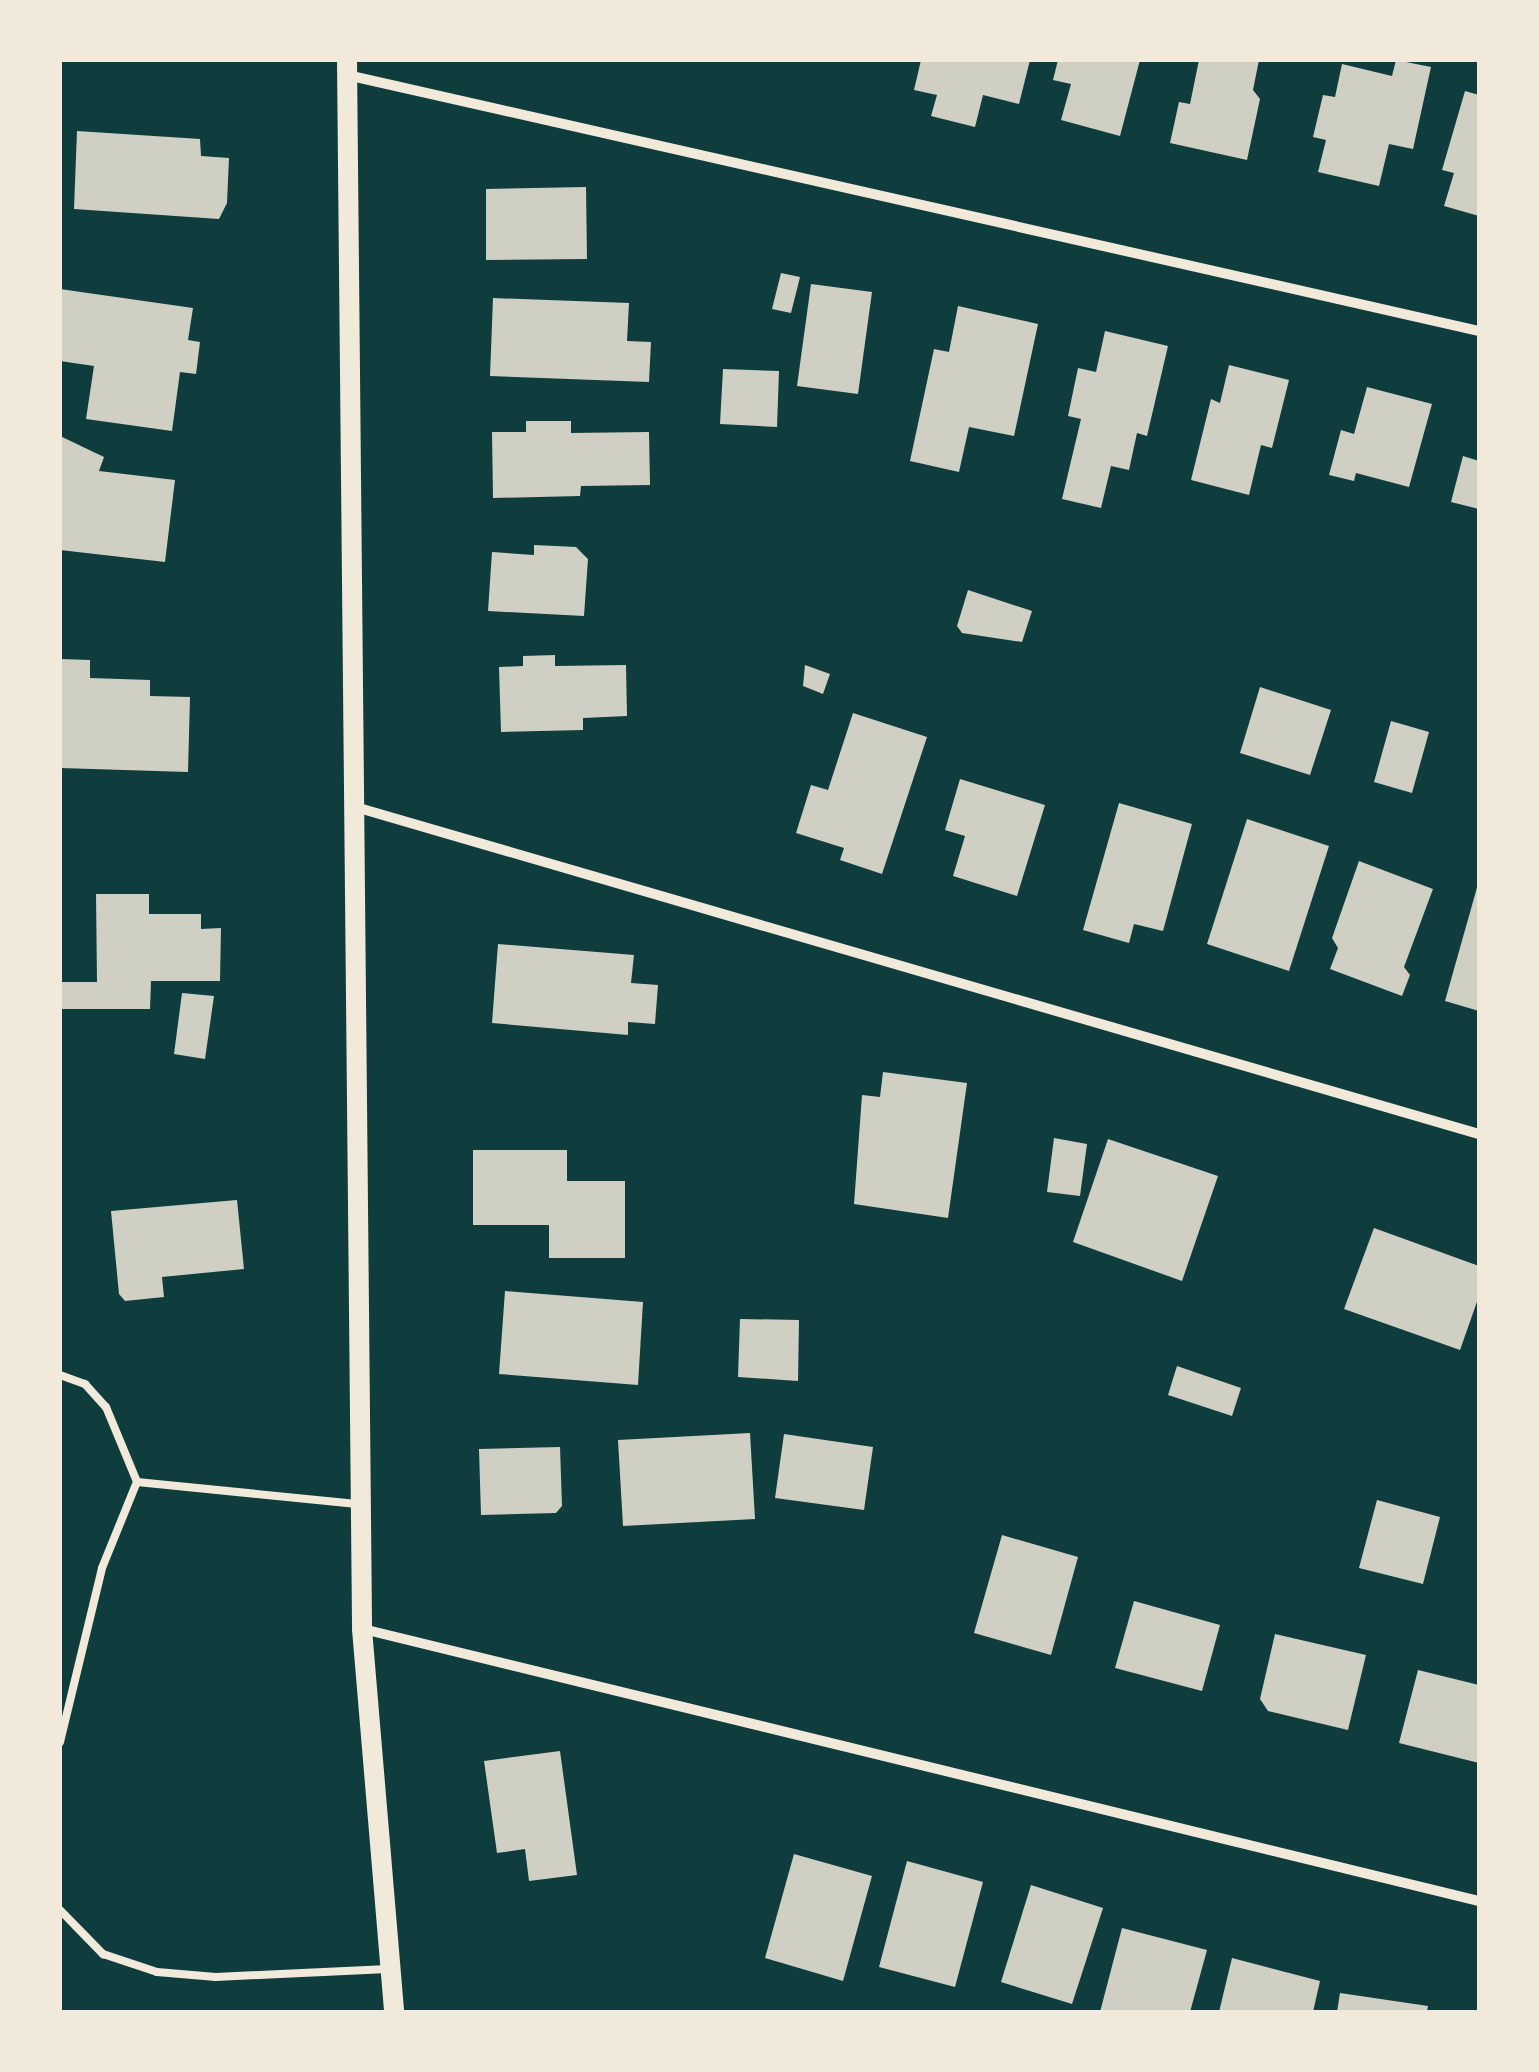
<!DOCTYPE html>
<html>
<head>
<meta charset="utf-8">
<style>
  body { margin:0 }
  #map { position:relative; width:1539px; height:2072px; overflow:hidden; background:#0f3d3e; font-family:"Archivo Narrow",sans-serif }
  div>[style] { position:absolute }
  .building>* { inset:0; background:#cfcfc3 }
  .service>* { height:8px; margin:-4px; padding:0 4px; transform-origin:4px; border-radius:4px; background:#f1e9da }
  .minor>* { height:10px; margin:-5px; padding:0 5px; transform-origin:5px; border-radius:5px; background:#f1e9da }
  .secondary>* { height:20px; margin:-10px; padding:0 10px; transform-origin:10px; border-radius:10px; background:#f1e9da }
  span { translate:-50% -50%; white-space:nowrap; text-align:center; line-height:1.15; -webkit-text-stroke:10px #f1e9da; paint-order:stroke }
  .frame { position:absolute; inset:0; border:62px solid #f1e9da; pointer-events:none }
</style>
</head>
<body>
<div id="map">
  <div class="building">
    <div style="clip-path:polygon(921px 60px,1030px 60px,1019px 104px,983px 95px,975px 127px,931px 116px,937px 95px,914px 90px)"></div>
    <div style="clip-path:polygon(1058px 60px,1140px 60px,1120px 136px,1061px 120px,1071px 84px,1053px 80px)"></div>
    <div style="clip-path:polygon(1199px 60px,1259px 60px,1253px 90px,1260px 99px,1247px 160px,1170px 143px,1179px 102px,1190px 104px)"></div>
    <div style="clip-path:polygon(1396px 60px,1431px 67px,1413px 149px,1389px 144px,1379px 186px,1318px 172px,1326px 140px,1313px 137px,1323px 95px,1335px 97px,1342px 64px,1392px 76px)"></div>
    <div style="clip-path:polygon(1465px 91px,1479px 95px,1479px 216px,1444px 206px,1454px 173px,1442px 170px)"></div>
    <div style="clip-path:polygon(77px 131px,200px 139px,201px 156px,229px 158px,227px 203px,219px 219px,74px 209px)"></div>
    <div style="clip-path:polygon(586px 187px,587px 259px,486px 260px,486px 189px)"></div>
    <div style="clip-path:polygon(781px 273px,800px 277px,791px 313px,772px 309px)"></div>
    <div style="clip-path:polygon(811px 284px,872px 292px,858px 394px,797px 386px)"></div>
    <div style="clip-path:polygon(60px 289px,193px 308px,188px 340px,200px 342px,196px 374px,180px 372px,172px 431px,86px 419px,94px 366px,60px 361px)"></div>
    <div style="clip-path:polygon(493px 298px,629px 303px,627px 341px,651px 342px,649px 382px,490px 376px)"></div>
    <div style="clip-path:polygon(958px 306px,1038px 324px,1014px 436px,969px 427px,959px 472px,910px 461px,934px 349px,949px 352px)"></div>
    <div style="clip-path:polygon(1105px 331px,1168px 346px,1147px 436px,1137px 433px,1129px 470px,1111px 466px,1101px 508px,1062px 499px,1081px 419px,1068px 416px,1078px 368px,1096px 372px)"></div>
    <div style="clip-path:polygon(1229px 365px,1289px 380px,1272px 448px,1261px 445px,1249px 495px,1191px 480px,1211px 399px,1220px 403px)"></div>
    <div style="clip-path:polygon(723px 369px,779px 371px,777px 427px,720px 424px)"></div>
    <div style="clip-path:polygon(1367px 387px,1432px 404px,1409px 487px,1356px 473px,1354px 481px,1329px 475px,1341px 430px,1354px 434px)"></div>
    <div style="clip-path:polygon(526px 421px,571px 421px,571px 433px,649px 432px,650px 485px,581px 486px,580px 496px,493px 498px,492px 432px,526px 432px)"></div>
    <div style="clip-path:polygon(60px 436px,104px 457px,99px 471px,175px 480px,165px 562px,60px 550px)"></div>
    <div style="clip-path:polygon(1463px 456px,1479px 461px,1479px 509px,1451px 502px)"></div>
    <div style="clip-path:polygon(534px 545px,576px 547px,588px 559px,584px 616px,488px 611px,492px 552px,534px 555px)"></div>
    <div style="clip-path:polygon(968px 590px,1032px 611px,1022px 642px,962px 633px,957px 626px)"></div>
    <div style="clip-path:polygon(555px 655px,555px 666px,626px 665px,627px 716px,583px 718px,583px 730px,501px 732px,499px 667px,523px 666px,523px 656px)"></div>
    <div style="clip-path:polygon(60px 659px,90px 660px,90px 678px,150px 680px,150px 696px,190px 697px,188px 772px,60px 768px)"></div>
    <div style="clip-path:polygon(805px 665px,830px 674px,823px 694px,803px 686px)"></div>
    <div style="clip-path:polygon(1260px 687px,1331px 710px,1310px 775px,1240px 753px)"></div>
    <div style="clip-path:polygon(853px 713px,927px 737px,882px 874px,840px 860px,844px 848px,796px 833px,811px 785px,828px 790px)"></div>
    <div style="clip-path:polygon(1391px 721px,1429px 732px,1412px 793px,1374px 782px)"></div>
    <div style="clip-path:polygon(960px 779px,1045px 805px,1017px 896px,953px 876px,965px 836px,945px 830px)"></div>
    <div style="clip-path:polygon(1119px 803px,1192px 824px,1163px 931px,1134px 924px,1129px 943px,1083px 930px)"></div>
    <div style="clip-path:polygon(1247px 819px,1329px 846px,1289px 971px,1207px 944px)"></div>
    <div style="clip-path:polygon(1359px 861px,1433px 889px,1404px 967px,1410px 975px,1402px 996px,1330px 969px,1338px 948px,1332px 938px)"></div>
    <div style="clip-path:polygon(1478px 884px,1479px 884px,1479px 1011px,1445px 1001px)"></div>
    <div style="clip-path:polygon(96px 894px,149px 894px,149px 914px,201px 914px,201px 929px,221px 928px,220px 981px,151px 981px,150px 1009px,61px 1009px,61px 982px,97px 982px)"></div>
    <div style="clip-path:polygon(498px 944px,634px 955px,631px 983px,658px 985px,655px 1024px,628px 1022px,628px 1035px,492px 1023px)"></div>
    <div style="clip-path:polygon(182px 993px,214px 996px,205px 1059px,174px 1054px)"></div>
    <div style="clip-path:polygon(883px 1072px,967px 1083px,948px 1218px,854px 1204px,862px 1095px,880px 1097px)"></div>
    <div style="clip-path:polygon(1054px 1138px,1087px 1144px,1080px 1196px,1047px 1192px)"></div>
    <div style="clip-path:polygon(1108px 1139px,1218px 1176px,1182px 1281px,1073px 1242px)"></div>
    <div style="clip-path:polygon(473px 1150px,567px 1150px,567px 1181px,625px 1181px,625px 1258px,549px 1258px,549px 1225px,473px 1225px)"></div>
    <div style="clip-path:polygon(237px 1200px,244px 1269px,162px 1277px,164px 1297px,125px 1301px,119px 1294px,111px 1211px)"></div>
    <div style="clip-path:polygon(1374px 1228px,1479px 1266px,1479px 1296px,1460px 1350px,1344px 1309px)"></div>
    <div style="clip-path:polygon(505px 1291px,643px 1302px,638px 1385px,499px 1374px)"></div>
    <div style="clip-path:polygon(740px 1319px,799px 1320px,798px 1381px,738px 1377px)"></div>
    <div style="clip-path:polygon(1177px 1366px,1241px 1388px,1232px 1416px,1168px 1395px)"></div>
    <div style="clip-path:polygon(750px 1433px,755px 1519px,623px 1526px,618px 1440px)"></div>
    <div style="clip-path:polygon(784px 1434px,873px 1447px,864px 1510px,775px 1498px)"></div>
    <div style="clip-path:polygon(560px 1447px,562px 1506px,556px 1513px,481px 1515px,479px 1449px)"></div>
    <div style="clip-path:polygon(1377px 1500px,1440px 1517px,1423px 1584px,1359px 1568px)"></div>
    <div style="clip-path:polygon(1002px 1535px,1078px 1557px,1051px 1655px,974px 1633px)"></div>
    <div style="clip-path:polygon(1134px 1601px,1220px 1625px,1202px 1691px,1115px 1668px)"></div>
    <div style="clip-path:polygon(1275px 1634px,1366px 1655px,1348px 1730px,1268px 1711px,1260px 1699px)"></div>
    <div style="clip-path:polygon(1418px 1670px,1479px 1685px,1479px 1763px,1399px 1743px)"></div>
    <div style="clip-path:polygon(560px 1751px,577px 1875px,529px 1881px,525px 1849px,497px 1853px,484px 1761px)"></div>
    <div style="clip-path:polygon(794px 1854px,872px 1876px,843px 1981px,765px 1958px)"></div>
    <div style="clip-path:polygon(907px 1861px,983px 1882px,955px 1987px,879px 1967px)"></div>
    <div style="clip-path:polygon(1031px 1885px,1103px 1908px,1072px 2004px,1001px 1982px)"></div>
    <div style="clip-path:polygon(1122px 1928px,1207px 1950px,1190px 2012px,1100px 2012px)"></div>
    <div style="clip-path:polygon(1232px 1958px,1320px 1981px,1313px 2012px,1219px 2012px)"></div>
    <div style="clip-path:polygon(1340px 1993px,1428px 2006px,1427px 2012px,1337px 2012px)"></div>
  </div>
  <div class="service">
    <div style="left:60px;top:1375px;width:27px;rotate:20deg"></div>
    <div style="left:85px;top:1384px;width:31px;rotate:48deg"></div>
    <div style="left:106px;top:1407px;width:81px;rotate:67.5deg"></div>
    <div style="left:137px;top:1482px;width:221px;rotate:5.7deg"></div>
    <div style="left:60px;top:1742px;width:179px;rotate:-76.4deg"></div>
    <div style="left:102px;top:1568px;width:93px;rotate:-67.9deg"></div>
    <div style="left:60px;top:1910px;width:62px;rotate:45.7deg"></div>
    <div style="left:103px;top:1954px;width:57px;rotate:18.4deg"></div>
    <div style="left:157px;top:1972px;width:59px;rotate:4.8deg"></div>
    <div style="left:216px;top:1977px;width:172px;rotate:-2.7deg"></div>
  </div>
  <div class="minor">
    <div style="left:347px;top:75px;width:1161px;rotate:12.74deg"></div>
    <div style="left:352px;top:806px;width:1174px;rotate:16.23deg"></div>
    <div style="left:363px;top:1629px;width:1149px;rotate:13.7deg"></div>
  </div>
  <div class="secondary">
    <div style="left:347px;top:60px;width:1569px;rotate:89.45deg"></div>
    <div style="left:362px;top:1629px;width:384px;rotate:85.2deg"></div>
  </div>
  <div class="frame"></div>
</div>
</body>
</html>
